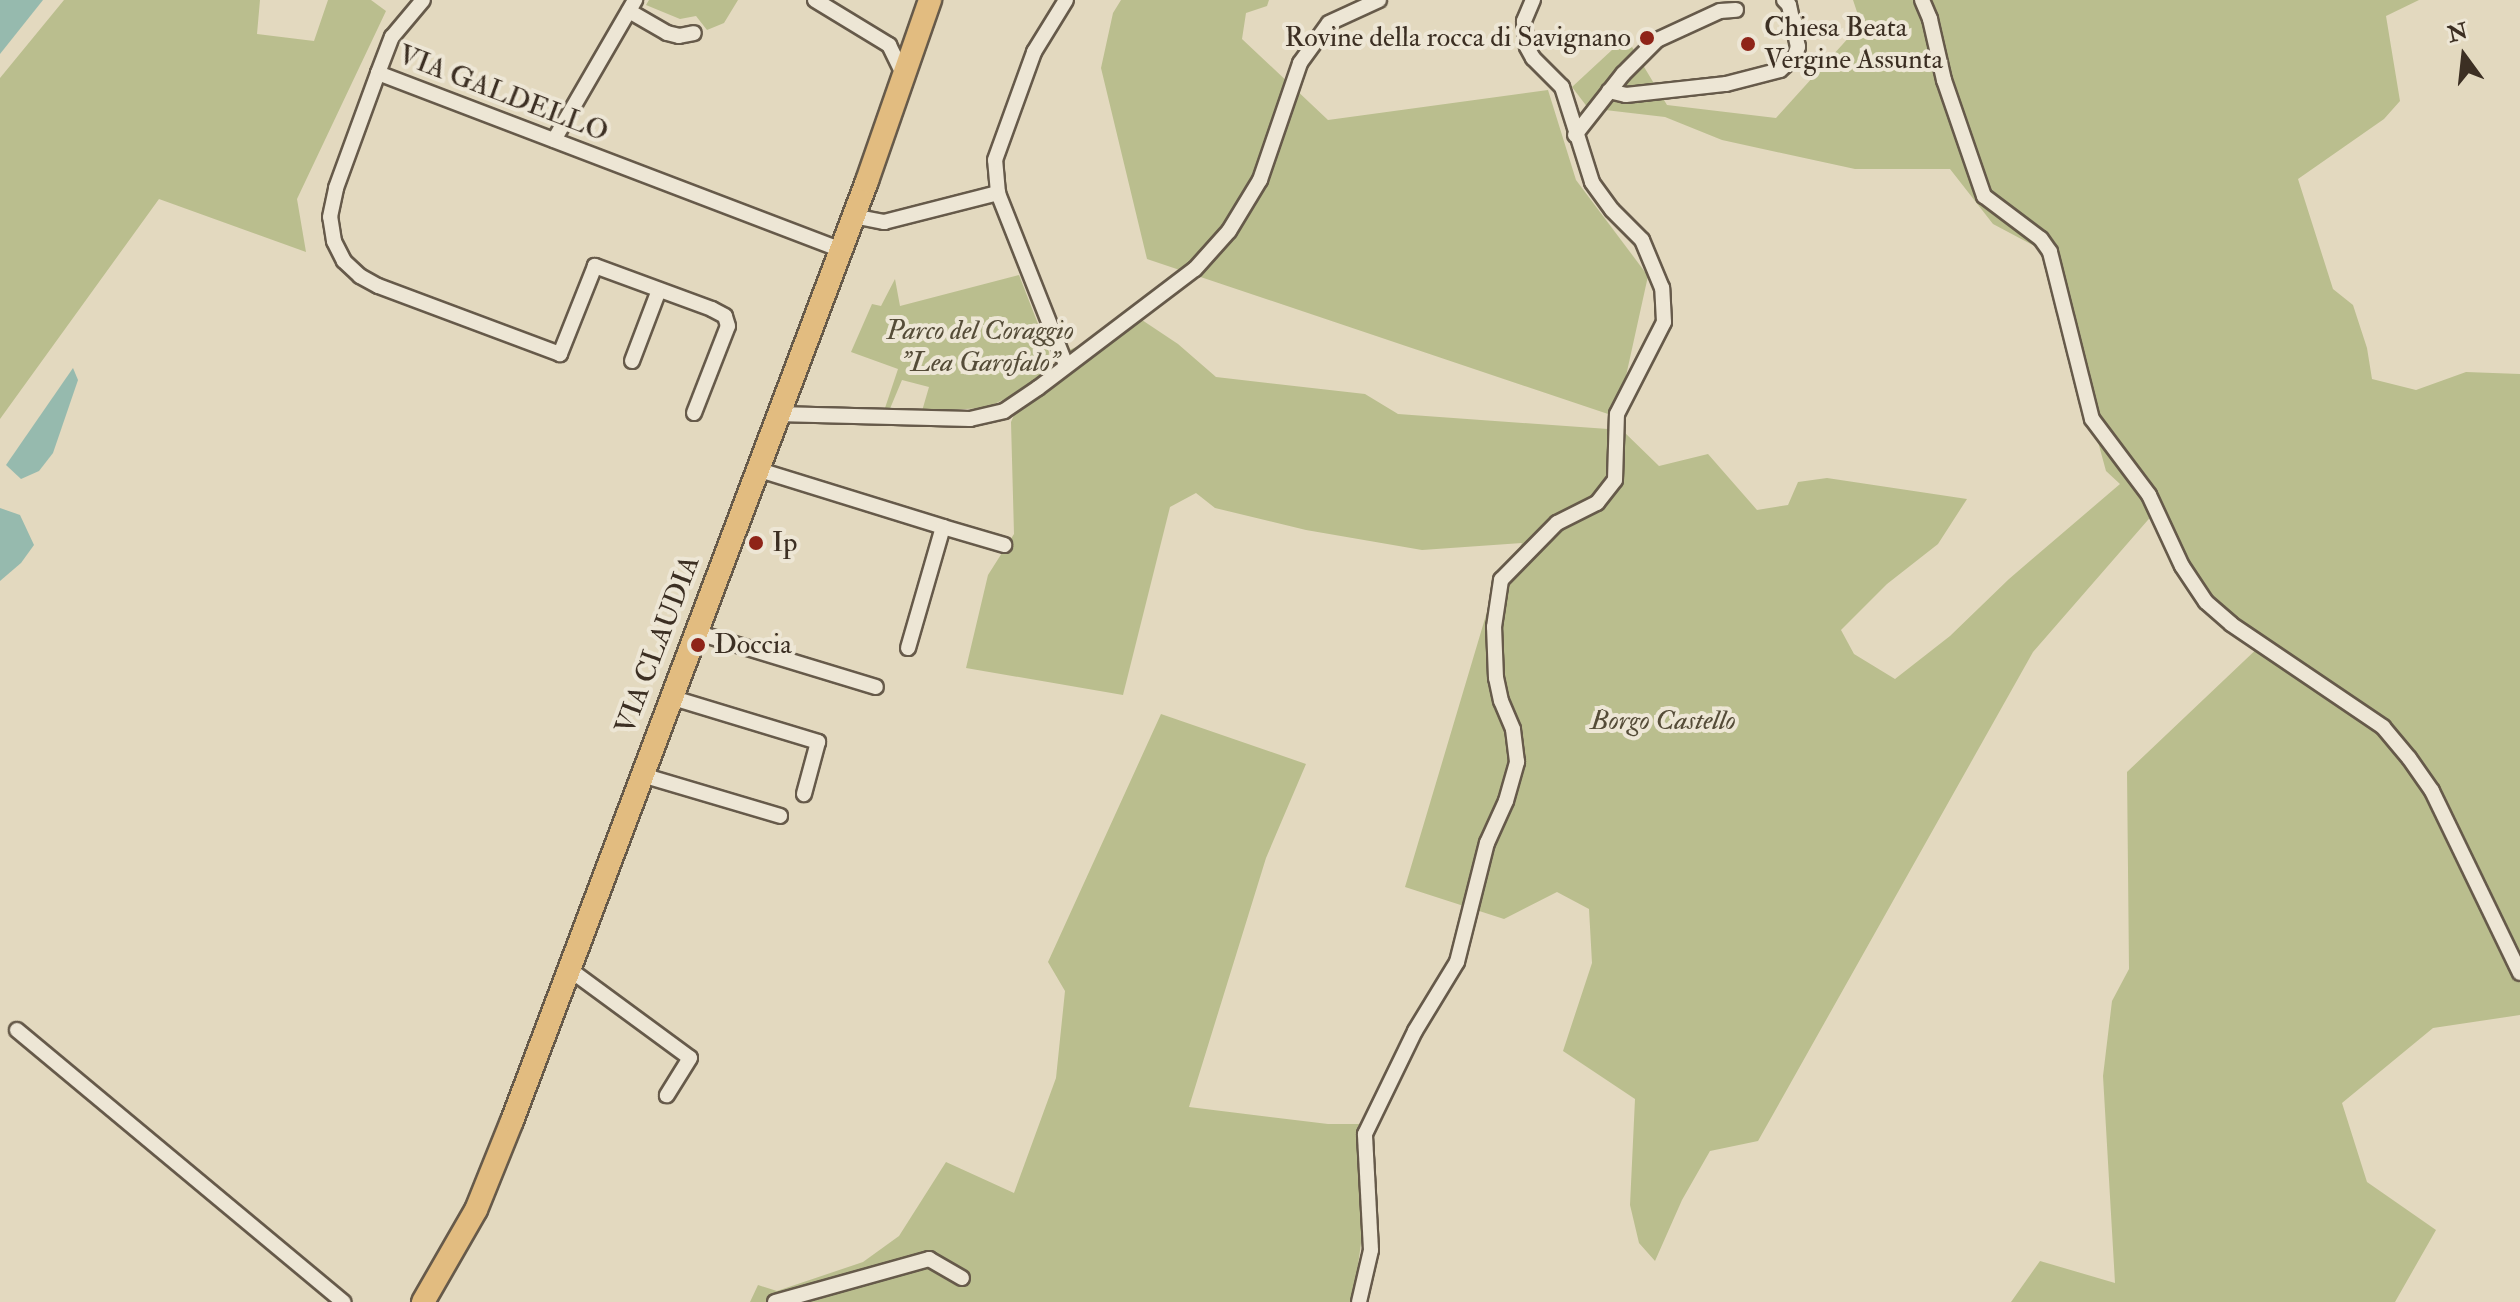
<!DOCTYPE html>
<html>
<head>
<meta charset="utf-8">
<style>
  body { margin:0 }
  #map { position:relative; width:2520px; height:1302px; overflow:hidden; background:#e3d9bf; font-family:"IM FELL Double Pica",serif }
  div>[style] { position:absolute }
  .green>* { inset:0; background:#babe8e }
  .water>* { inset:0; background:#96baae }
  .roads { filter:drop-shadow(2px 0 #665a4a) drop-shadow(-2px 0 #665a4a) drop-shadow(0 2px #665a4a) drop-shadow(0 -2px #665a4a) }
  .minor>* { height:14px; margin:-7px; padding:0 7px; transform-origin:7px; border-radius:7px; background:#ede6d5 }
  .primary>* { height:22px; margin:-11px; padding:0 11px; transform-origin:11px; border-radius:11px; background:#e2bc80 }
  .dots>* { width:22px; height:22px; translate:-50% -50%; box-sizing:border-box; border:4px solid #ede6d5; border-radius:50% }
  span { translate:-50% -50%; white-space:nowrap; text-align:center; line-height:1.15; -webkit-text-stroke:8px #ede6d5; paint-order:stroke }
  .poi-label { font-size:28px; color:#3c2f23 }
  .left { translate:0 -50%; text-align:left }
  .right { translate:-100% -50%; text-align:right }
  .street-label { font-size:28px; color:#3c2f23 }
  .park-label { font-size:28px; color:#554c38; font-style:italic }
  .north { position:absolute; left:2424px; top:16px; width:80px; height:80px; -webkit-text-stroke:6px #ede6d5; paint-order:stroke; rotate:345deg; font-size:22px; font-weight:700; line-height:32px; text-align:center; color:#3c2f23 }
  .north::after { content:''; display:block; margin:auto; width:28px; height:36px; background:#3c2f23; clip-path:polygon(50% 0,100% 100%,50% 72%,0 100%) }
</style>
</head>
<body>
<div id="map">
  <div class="green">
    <div style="clip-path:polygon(64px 0,260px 0,257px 34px,314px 41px,328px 0,371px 0,386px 11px,297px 199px,306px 252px,159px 199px,0 419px,0 78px)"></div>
    <div style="clip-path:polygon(649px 0,738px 0,724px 23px,707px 30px,696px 16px,680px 19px,646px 5px)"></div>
    <div style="clip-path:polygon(1121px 0,1269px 0,1267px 6px,1246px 13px,1242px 39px,1328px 120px,1548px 90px,1576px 180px,1648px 276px,1617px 417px,1147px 259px,1101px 68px,1113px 13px)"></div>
    <div style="clip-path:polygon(1853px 0,2419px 0,2386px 16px,2400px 101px,2384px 119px,2298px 179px,2333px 289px,2353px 305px,2367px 348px,2372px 379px,2416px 390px,2466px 372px,2520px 374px,2520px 1015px,2433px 1028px,2342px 1103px,2367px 1182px,2436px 1230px,2395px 1302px,2011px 1302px,2040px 1261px,2115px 1283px,2103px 1076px,2112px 1001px,2129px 969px,2127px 772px,2263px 643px,2199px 605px,2154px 513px,2033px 652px,1758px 1141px,1710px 1151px,1682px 1200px,1655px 1261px,1639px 1243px,1630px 1205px,1635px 1099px,1563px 1051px,1592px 963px,1589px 909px,1557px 892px,1504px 919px,1405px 887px,1489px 605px,1522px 543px,1422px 550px,1306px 530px,1215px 508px,1196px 493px,1170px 507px,1123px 695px,966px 668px,988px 575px,1014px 534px,1011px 422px,1025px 389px,986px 408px,922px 411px,929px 387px,902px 380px,889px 411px,884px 411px,898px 369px,851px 352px,872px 304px,881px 306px,895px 279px,900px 306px,1019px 275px,1049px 352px,1047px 370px,1069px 350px,1142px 320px,1178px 344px,1216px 377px,1365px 394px,1398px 414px,1622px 430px,1659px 466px,1708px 454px,1757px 510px,1788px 505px,1798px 482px,1827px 478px,1967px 499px,1938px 544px,1887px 584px,1841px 630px,1854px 654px,1895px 679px,1950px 636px,2009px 579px,2120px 484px,2106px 471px,2046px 252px,1993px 224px,1950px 169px,1855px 169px,1722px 140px,1665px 117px,1588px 108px,1572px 87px,1626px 37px,1667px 105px,1776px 118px,1861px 24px)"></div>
    <div style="clip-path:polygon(1161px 714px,1306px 764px,1266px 858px,1189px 1107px,1328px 1124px,1363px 1124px,1362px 1236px,1353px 1302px,750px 1302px,758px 1285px,777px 1291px,863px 1262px,899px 1236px,946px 1162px,1014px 1193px,1056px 1078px,1065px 991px,1048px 962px)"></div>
  </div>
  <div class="water">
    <div style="clip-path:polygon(0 0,43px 0,0 54px)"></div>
    <div style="clip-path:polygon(73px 368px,78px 380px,53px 453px,39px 471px,21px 479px,6px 465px)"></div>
    <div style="clip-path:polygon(0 508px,20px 515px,34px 545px,21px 563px,0 581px)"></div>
  </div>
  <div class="roads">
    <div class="minor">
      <div style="left:815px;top:0;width:87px;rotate:31.3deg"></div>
      <div style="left:889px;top:45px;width:32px;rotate:64deg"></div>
      <div style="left:1922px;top:0;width:21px;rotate:67deg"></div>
      <div style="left:1930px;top:19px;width:63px;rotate:77.1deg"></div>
      <div style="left:1944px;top:80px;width:123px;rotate:71deg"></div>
      <div style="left:1984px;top:196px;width:71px;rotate:37deg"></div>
      <div style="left:2041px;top:239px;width:16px;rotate:55deg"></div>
      <div style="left:2050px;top:252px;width:172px;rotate:75.9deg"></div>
      <div style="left:2092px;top:419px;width:95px;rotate:53.1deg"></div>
      <div style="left:2149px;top:495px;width:78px;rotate:65.1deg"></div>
      <div style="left:2182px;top:566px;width:43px;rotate:56.3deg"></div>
      <div style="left:2206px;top:602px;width:33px;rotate:41deg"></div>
      <div style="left:2231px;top:624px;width:184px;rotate:34.1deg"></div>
      <div style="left:2383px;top:727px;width:40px;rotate:50deg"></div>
      <div style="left:2409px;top:758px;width:40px;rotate:55.1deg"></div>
      <div style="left:2432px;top:791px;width:202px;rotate:64.2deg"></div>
      <div style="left:629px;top:11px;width:44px;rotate:30.1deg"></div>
      <div style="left:667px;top:33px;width:12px;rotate:14deg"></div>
      <div style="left:679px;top:36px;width:15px;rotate:-11deg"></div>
      <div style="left:378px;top:73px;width:39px;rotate:-69deg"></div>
      <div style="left:392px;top:37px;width:48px;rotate:-50deg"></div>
      <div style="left:1609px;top:91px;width:17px;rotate:13deg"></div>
      <div style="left:1626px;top:95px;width:101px;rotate:-6.3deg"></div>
      <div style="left:1726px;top:84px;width:56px;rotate:-14.5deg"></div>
      <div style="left:1780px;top:70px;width:18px;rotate:-41deg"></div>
      <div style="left:1794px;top:58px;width:12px;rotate:-70deg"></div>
      <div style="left:1798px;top:47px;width:43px;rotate:-102.1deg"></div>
      <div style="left:1789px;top:5px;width:7px;rotate:-135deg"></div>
      <div style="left:1575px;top:135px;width:78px;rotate:-51.8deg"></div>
      <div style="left:1623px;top:74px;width:48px;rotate:-45deg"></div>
      <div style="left:1657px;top:40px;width:69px;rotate:-24.7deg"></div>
      <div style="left:1720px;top:11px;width:16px;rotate:-4deg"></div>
      <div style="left:554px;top:140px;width:162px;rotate:-59.9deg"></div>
      <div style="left:853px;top:216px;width:32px;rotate:11deg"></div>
      <div style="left:884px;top:222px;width:118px;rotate:-14.3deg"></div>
      <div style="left:632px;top:361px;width:76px;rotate:-69.2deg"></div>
      <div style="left:1066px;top:365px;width:185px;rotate:-111.6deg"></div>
      <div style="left:998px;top:193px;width:33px;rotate:-95deg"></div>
      <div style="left:995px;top:160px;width:115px;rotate:-70.1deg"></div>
      <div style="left:1034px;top:52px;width:61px;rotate:-58.4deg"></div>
      <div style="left:694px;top:413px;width:93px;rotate:-68.7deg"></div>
      <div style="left:728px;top:326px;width:10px;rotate:-107deg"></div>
      <div style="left:725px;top:316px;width:15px;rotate:-152deg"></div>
      <div style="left:712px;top:309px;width:125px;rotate:-159.8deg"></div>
      <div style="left:595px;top:266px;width:95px;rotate:111.7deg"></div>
      <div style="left:560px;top:354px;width:194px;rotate:-159.5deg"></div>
      <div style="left:378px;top:286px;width:21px;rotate:-151deg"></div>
      <div style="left:360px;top:276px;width:22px;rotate:-137deg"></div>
      <div style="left:344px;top:261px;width:22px;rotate:-117deg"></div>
      <div style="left:334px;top:241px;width:24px;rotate:-99deg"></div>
      <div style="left:330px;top:217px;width:30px;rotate:-78deg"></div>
      <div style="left:336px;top:188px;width:122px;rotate:-69.9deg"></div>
      <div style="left:378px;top:73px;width:493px;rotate:20.9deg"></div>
      <div style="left:777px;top:414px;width:193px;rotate:1.5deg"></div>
      <div style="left:970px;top:419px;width:35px;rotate:-13deg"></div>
      <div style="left:1004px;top:411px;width:41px;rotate:-34.1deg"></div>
      <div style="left:1038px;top:388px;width:197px;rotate:-37.2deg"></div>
      <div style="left:1195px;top:269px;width:51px;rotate:-48.2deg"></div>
      <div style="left:1229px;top:231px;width:60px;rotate:-58.7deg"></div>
      <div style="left:1260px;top:180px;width:124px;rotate:-71.1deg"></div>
      <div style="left:1300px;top:63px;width:49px;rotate:-54.1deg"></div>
      <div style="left:1329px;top:23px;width:55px;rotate:-24.7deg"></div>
      <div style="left:756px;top:469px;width:196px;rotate:17.2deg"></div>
      <div style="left:943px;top:527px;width:126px;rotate:106.1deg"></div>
      <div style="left:943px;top:527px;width:64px;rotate:16.4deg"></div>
      <div style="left:695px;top:632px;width:189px;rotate:16.9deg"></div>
      <div style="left:670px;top:697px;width:155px;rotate:16.9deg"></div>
      <div style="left:818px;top:742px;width:54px;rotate:105.1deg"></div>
      <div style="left:642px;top:775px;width:144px;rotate:16.5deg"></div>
      <div style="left:569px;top:969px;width:150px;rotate:36.3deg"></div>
      <div style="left:690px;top:1058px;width:44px;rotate:121.9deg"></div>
      <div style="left:17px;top:1030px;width:425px;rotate:39.8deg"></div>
      <div style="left:775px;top:1302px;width:160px;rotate:-15.6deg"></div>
      <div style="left:929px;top:1259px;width:38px;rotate:30deg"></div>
      <div style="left:1359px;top:1302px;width:53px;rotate:-77deg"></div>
      <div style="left:1371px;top:1250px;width:116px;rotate:-93deg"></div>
      <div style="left:1365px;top:1134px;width:114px;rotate:-64.1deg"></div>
      <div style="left:1415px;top:1031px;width:81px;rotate:-58.7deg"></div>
      <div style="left:1457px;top:962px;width:123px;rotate:-75.9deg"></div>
      <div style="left:1487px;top:843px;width:46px;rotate:-65.7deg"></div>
      <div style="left:1506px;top:801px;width:41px;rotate:-74.2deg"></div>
      <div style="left:1517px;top:762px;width:33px;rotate:-97deg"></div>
      <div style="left:1513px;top:729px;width:30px;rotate:-113deg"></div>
      <div style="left:1501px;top:701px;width:24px;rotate:-102deg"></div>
      <div style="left:1496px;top:678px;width:51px;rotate:-92.2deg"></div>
      <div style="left:1494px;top:627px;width:48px;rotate:-81.5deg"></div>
      <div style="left:1501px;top:580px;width:80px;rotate:-45.5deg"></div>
      <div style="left:1557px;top:523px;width:45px;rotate:-26.6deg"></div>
      <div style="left:1597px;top:503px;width:29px;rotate:-52deg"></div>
      <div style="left:1615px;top:480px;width:66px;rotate:-88.3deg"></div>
      <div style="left:1617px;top:414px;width:103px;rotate:-62.9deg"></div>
      <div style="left:1664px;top:322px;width:34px;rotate:-93deg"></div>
      <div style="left:1662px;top:288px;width:52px;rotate:-112.6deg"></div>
      <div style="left:1642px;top:240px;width:42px;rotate:-135deg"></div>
      <div style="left:1612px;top:210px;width:34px;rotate:-126deg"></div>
      <div style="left:1592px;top:182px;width:100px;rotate:-107.5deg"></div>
      <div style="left:1562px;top:87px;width:41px;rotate:-135deg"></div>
      <div style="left:1533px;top:58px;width:13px;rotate:-119deg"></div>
      <div style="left:1527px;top:47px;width:26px;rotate:-97deg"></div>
      <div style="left:1524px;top:21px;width:23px;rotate:-67deg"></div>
    </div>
    <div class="primary">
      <div style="left:423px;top:1302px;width:106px;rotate:-60.1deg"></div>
      <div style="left:476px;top:1210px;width:96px;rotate:-68deg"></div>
      <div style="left:512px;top:1121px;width:1005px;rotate:-69.31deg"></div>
      <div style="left:867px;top:181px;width:192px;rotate:-70.8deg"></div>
    </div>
  </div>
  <div class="dots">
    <div style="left:1647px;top:38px;background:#8f2418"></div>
    <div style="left:1748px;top:44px;background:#8f2418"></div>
    <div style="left:756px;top:543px;background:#8f2418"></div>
    <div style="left:698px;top:645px;background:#8f2418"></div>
  </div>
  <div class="poi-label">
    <span class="left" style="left:1764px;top:44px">Chiesa Beata<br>Vergine Assunta</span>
    <span class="right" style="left:1631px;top:38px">Rovine della rocca di Savignano</span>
    <span class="left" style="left:772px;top:543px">Ip</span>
    <span class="left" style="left:714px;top:645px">Doccia</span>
  </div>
  <div class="street-label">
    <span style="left:503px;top:94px;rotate:21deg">VIA GALDELLO</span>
    <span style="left:658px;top:645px;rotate:-69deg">VIA CLAUDIA</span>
  </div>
  <div class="park-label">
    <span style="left:980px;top:347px">Parco del Coraggio<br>"Lea Garofalo"</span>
    <span style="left:1663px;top:721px">Borgo Castello</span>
  </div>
  <div class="north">N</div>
</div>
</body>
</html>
